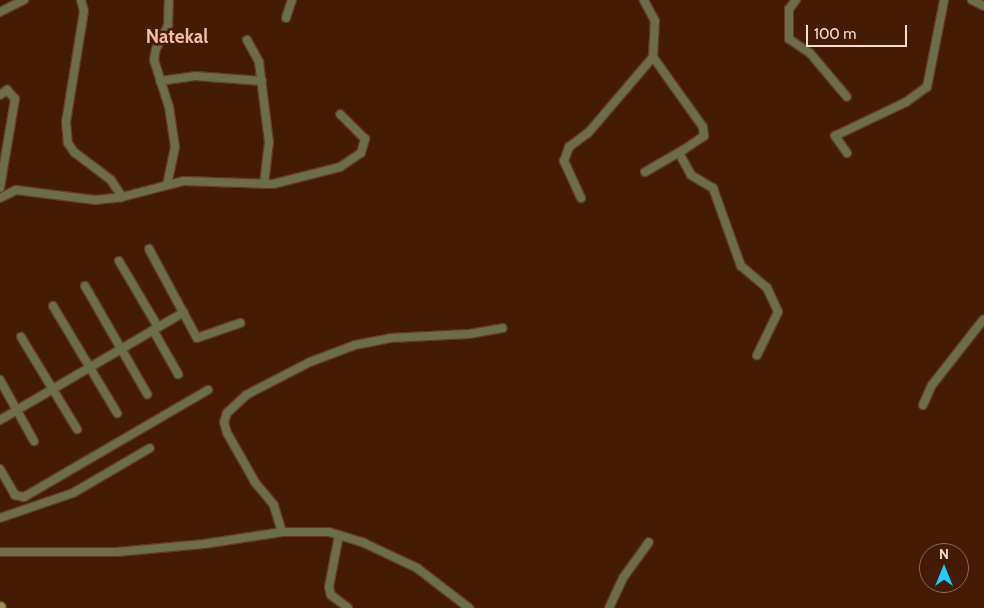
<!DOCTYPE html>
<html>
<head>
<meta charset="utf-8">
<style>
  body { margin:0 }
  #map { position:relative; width:984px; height:608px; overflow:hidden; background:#441c05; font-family:Cabin,sans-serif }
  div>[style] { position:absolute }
  .roads { filter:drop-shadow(1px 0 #613b26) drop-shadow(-1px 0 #613b26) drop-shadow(0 1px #613b26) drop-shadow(0 -1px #613b26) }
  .minor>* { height:8px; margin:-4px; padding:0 4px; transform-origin:4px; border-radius:4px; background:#6d6c4b }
  .secondary>* { height:10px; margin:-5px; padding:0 5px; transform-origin:5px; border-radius:5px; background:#94925b }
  span { translate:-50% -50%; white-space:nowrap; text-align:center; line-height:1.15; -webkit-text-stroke:5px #441c05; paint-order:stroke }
  .quarter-label { font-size:19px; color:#f1bda4; font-weight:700 }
  .north { position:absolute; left:919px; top:543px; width:50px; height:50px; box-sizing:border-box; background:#441c05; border:1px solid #8c6957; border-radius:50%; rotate:0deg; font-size:14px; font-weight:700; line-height:20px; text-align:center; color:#f9ddd1 }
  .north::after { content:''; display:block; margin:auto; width:18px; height:22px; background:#24c9fe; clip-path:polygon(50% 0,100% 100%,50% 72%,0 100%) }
  .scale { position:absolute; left:806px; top:25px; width:101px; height:22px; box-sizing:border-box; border:2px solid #f9ddd1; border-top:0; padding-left:6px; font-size:15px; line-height:18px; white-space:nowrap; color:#f9ddd1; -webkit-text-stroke:4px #441c05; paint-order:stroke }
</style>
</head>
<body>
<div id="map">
  <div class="roads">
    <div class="minor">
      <div style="left:81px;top:0;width:11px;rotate:75deg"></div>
      <div style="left:84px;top:11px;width:112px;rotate:99.2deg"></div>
      <div style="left:66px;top:122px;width:21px;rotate:85deg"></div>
      <div style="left:68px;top:143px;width:11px;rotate:56deg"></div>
      <div style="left:74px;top:152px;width:46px;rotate:37.1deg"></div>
      <div style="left:111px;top:180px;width:20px;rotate:57deg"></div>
      <div style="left:796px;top:0;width:11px;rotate:128deg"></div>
      <div style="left:789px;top:9px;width:30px;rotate:90deg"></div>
      <div style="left:789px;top:39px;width:25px;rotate:34deg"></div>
      <div style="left:810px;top:53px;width:57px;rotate:49.9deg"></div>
      <div style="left:972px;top:0;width:13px;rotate:27deg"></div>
      <div style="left:0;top:12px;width:27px;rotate:-27deg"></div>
      <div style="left:286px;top:18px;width:19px;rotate:-72deg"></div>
      <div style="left:247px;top:40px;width:25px;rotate:61deg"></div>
      <div style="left:259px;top:62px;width:81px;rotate:82.9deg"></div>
      <div style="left:269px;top:142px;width:42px;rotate:96.8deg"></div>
      <div style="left:653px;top:57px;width:86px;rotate:54.5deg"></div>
      <div style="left:703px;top:127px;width:9px;rotate:84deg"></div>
      <div style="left:704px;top:136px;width:30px;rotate:146deg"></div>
      <div style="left:679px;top:153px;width:25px;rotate:61deg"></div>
      <div style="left:691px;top:175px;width:26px;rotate:31deg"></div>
      <div style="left:713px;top:188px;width:83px;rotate:70.3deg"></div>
      <div style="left:741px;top:266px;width:34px;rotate:40deg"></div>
      <div style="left:767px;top:288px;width:26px;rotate:65deg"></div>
      <div style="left:778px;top:312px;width:48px;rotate:116deg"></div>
      <div style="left:160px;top:81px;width:35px;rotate:-8deg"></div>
      <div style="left:195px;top:76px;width:67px;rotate:4.3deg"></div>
      <div style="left:0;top:95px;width:9px;rotate:-36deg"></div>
      <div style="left:7px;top:90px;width:12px;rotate:48deg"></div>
      <div style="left:15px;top:99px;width:90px;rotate:99.6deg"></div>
      <div style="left:847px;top:153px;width:21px;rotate:-125deg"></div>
      <div style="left:835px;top:136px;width:79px;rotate:-25.6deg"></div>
      <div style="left:906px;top:102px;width:26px;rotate:-36deg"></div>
      <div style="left:927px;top:87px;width:89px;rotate:-78.9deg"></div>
      <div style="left:645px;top:172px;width:44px;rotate:-30.1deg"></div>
      <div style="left:167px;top:185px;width:39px;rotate:-78deg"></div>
      <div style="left:175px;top:147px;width:40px;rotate:-98.5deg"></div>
      <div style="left:169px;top:107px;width:49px;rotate:-107.7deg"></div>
      <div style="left:154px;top:60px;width:11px;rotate:-80deg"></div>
      <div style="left:156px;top:49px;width:27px;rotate:-63deg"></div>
      <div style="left:168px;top:25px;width:25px;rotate:-88deg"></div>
      <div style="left:0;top:198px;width:18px;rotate:-27deg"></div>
      <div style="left:16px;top:190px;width:80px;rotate:7.2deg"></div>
      <div style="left:95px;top:200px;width:27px;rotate:-6deg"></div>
      <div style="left:122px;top:197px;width:64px;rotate:-14.5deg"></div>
      <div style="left:184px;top:181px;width:89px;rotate:1.9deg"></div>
      <div style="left:273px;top:184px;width:69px;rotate:-14.2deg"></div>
      <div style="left:340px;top:167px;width:25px;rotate:-34deg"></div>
      <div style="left:361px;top:153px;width:15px;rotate:-74deg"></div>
      <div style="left:365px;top:139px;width:35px;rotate:-135deg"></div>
      <div style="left:581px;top:198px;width:41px;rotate:-114.7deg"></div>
      <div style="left:564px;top:161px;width:15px;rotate:-70deg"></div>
      <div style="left:569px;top:147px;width:25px;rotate:-37deg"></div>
      <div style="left:589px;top:132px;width:99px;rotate:-49.5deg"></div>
      <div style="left:653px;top:57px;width:36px;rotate:-87deg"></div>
      <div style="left:655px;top:21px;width:24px;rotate:-118deg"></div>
      <div style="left:149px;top:249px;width:101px;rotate:61.7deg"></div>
      <div style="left:197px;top:338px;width:46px;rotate:-19.2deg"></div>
      <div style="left:119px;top:261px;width:77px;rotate:59.4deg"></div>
      <div style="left:85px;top:286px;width:125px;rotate:60.1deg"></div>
      <div style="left:53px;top:306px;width:125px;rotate:59.1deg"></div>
      <div style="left:153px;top:330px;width:51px;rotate:60.4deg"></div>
      <div style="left:21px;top:337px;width:108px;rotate:58.7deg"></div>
      <div style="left:0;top:380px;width:70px;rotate:60.9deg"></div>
      <div style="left:923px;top:405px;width:22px;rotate:-66deg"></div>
      <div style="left:932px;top:385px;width:83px;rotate:-51.9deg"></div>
      <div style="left:0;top:420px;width:213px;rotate:-30.4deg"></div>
      <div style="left:0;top:469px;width:30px;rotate:60deg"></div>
      <div style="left:15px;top:495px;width:9px;rotate:13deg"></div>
      <div style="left:24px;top:497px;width:213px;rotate:-30.2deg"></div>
      <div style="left:0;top:518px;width:77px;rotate:-18.9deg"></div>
      <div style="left:73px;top:493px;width:89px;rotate:-30.3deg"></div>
      <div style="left:282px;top:532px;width:28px;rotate:-107deg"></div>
      <div style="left:274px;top:505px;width:30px;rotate:-130deg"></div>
      <div style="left:255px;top:482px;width:56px;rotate:-119.7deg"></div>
      <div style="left:227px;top:433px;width:11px;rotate:-105deg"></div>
      <div style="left:224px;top:422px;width:9px;rotate:-72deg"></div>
      <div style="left:227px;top:413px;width:26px;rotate:-43deg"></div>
      <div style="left:246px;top:395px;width:72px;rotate:-27.3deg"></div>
      <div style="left:310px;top:362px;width:48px;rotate:-20.7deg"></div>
      <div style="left:355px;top:345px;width:36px;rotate:-11deg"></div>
      <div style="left:390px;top:338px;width:79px;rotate:-2.9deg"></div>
      <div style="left:469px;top:334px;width:34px;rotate:-10deg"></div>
      <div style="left:339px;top:535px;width:53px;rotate:100.9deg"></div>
      <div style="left:329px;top:587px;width:8px;rotate:76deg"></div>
      <div style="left:331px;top:595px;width:21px;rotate:37deg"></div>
      <div style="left:0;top:552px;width:117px"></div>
      <div style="left:117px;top:552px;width:87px;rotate:-5.3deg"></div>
      <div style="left:204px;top:544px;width:79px;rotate:-8.7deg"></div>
      <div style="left:282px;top:532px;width:47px"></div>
      <div style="left:329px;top:532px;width:37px;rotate:17deg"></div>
      <div style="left:364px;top:543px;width:59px;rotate:25.3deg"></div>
      <div style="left:417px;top:568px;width:66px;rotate:37.6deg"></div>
      <div style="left:609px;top:608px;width:33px;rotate:-65deg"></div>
      <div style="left:623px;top:578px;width:44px;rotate:-54.2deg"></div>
    </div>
    <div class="secondary">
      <div style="left:0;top:607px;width:1px;rotate:45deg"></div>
    </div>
  </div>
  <div class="quarter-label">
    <span style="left:177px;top:37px">Natekal</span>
  </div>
  <div class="north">N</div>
  <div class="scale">100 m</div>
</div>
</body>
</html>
